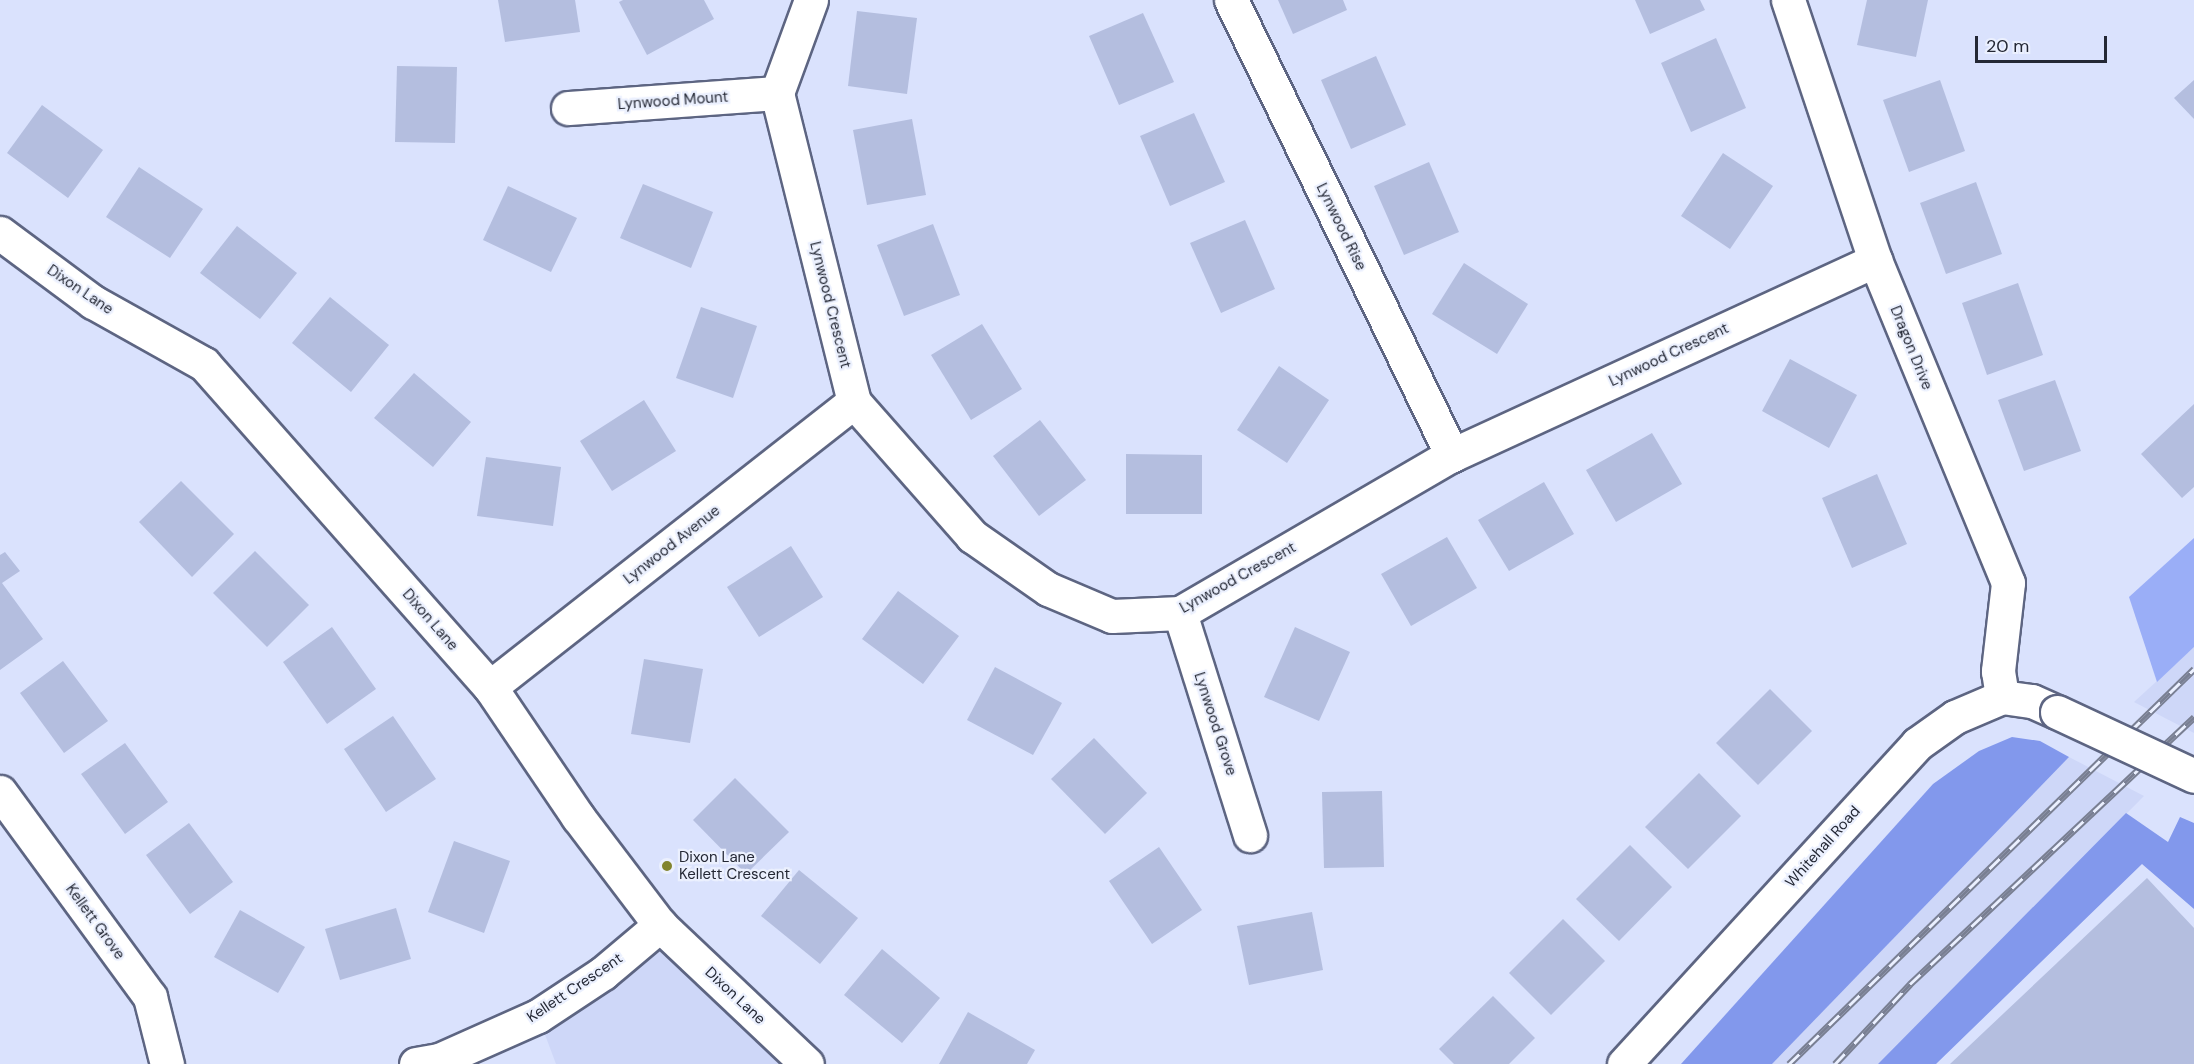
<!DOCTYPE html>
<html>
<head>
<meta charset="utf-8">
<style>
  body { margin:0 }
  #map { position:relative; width:2194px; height:1064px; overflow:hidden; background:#dae2fd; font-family:"DM Sans",sans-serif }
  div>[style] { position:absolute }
  .built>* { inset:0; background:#ced7f8 }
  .green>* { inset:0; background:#9aaef7 }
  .forest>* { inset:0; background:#8298ec }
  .building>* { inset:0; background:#b4bedf }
  .roads { filter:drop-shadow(2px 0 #5d6582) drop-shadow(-2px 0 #5d6582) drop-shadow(0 2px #5d6582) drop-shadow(0 -2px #5d6582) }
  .street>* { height:33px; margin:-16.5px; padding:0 16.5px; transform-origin:16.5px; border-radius:16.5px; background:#fff }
  .primary>* { height:33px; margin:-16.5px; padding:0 16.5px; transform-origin:16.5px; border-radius:16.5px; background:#fff }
  .rail>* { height:7px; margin-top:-3.5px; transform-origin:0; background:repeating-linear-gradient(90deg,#ebf0fe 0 14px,#797f92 0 28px); box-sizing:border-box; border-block:2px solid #797f92 }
  .bridges { filter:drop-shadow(2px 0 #5d6582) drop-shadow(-2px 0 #5d6582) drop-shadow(0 2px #5d6582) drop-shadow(0 -2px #5d6582) }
  .primary-bridge>* { height:33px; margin:-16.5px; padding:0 16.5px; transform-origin:16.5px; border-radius:16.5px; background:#fff }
  .dots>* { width:16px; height:16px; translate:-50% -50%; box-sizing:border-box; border:3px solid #ebf0fe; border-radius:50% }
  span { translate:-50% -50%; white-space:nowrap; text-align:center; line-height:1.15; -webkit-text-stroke:4.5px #ebf0fe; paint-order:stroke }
  .street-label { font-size:15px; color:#242835 }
  .poi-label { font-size:15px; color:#242835 }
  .left { translate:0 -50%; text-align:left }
  .scale { position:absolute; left:1975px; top:36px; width:132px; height:27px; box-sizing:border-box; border:3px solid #242835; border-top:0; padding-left:8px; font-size:18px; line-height:21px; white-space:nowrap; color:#242835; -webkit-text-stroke:4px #ebf0fe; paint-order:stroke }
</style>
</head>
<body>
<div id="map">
  <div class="built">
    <div style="clip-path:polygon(2194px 647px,2194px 733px,2134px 702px)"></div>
    <div style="clip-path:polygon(2069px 757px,2144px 796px,1878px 1064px,1772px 1064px)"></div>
    <div style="clip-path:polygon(660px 925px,807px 1064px,556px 1064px,538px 1016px)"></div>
  </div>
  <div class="green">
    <div style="clip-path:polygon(2194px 538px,2194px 647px,2157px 682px,2129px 597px)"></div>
  </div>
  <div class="forest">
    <div style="clip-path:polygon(2012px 737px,2040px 741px,2069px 757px,1772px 1064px,1681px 1064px,1933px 784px,1979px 751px)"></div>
    <div style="clip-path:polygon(2126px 813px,2168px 842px,2180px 817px,2194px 823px,2194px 909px,2142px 864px,1936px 1064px,1878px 1064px)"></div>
  </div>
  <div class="building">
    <div style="clip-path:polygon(498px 0,575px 0,580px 32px,505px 42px)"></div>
    <div style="clip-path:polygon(623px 0,704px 0,714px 19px,647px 55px,619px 2px)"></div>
    <div style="clip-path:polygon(1278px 0,1343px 0,1347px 10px,1293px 34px)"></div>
    <div style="clip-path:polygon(1635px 0,1700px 0,1705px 10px,1650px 34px)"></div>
    <div style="clip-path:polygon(1867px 0,1928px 0,1916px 57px,1857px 45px)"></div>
    <div style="clip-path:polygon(857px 11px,917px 18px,907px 94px,848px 86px)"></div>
    <div style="clip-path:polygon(1143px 13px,1174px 82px,1119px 105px,1089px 36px)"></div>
    <div style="clip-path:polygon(1716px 38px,1746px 108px,1691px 132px,1661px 63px)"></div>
    <div style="clip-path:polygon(1376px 56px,1406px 125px,1351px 149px,1321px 80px)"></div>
    <div style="clip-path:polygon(397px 66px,457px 67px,455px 143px,395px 142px)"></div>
    <div style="clip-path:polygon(1940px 80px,1965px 151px,1909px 172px,1883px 100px)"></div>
    <div style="clip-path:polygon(2194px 80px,2194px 119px,2174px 98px)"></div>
    <div style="clip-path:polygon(42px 105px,103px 150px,68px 198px,7px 153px)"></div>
    <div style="clip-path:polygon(1194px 113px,1225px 182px,1170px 206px,1140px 136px)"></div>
    <div style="clip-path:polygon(912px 119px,926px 195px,867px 205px,853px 130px)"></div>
    <div style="clip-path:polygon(1723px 153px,1773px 186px,1730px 249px,1681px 216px)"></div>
    <div style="clip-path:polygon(1429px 162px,1459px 232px,1404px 255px,1374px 186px)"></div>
    <div style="clip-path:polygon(139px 167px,203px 209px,170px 258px,106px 217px)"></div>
    <div style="clip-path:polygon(1976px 182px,2002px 254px,1946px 274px,1920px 203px)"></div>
    <div style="clip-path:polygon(643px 184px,713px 212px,691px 268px,620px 238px)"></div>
    <div style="clip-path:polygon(508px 186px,577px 218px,551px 272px,483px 240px)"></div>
    <div style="clip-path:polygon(1245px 220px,1275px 289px,1221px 313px,1190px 243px)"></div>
    <div style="clip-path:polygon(933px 224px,960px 295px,904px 316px,877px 245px)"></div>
    <div style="clip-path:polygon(237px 226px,297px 273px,260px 319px,200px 273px)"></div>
    <div style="clip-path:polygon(1464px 263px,1528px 304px,1497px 354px,1432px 314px)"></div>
    <div style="clip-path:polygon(2018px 283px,2043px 355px,1987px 375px,1962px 303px)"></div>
    <div style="clip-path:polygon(330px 297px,389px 345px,351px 392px,292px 343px)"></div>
    <div style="clip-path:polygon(701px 307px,757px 326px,733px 398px,676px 378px)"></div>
    <div style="clip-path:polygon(982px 324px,1022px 389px,971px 420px,931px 355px)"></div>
    <div style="clip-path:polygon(1790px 359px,1857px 395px,1829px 448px,1762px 411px)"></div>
    <div style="clip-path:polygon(1279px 366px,1329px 400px,1287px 463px,1237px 430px)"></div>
    <div style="clip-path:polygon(414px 373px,471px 422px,433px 467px,374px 418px)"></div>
    <div style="clip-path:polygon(2055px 380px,2081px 451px,2024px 471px,1998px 400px)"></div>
    <div style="clip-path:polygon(644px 400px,676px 451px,612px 491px,580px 441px)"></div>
    <div style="clip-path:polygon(2194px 404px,2194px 487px,2182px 498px,2141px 454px)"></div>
    <div style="clip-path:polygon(1040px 420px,1086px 480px,1039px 516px,993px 456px)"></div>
    <div style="clip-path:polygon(1652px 433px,1682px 484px,1616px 522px,1586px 470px)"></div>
    <div style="clip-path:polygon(1126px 454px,1202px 455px,1202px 514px,1126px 514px)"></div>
    <div style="clip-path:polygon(486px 457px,561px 467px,553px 526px,477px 516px)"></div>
    <div style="clip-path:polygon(1877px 474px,1907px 544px,1852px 568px,1822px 498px)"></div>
    <div style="clip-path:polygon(181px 481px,234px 534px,192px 577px,139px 522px)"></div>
    <div style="clip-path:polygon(1544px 482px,1574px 534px,1509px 571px,1478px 520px)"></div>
    <div style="clip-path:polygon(1447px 537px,1477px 588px,1411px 626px,1381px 574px)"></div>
    <div style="clip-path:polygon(791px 546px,823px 597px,759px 637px,727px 587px)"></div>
    <div style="clip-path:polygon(255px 551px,309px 605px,267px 647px,213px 593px)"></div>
    <div style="clip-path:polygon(5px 552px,20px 571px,2px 583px,43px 639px,0 670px,0 555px)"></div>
    <div style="clip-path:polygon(898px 591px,959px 636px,923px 684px,862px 639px)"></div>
    <div style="clip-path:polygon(332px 627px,376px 689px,327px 724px,283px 662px)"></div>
    <div style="clip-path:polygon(1295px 627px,1350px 652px,1319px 721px,1264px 697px)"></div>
    <div style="clip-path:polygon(644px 659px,703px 669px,690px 743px,631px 734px)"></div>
    <div style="clip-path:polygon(63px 661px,108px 721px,64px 753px,20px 693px)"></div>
    <div style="clip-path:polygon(995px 667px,1062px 703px,1033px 755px,967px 720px)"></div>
    <div style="clip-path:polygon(1770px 689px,1812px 731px,1758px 785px,1716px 743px)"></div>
    <div style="clip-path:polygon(393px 716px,436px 779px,386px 812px,344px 749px)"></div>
    <div style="clip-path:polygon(1094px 738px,1147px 793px,1105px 834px,1051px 779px)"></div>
    <div style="clip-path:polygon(125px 743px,168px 802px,125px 834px,81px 774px)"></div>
    <div style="clip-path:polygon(1699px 773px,1741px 816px,1688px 869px,1645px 827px)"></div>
    <div style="clip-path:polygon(735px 778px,789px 832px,746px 874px,693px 820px)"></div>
    <div style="clip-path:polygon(1382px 791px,1384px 867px,1324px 868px,1322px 792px)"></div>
    <div style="clip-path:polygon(189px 823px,233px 882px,190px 914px,146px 855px)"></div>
    <div style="clip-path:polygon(454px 841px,510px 861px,484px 933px,428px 912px)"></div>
    <div style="clip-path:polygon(1630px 845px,1672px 887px,1619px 941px,1576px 899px)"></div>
    <div style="clip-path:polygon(1159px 847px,1202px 910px,1152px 944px,1109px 881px)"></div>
    <div style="clip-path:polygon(799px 870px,858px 918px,820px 964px,761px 916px)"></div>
    <div style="clip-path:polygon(2147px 878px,2194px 928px,2194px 1064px,1950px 1064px)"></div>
    <div style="clip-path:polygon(396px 908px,411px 959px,340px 980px,325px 929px)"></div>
    <div style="clip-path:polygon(240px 910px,305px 947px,278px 993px,214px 957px)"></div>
    <div style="clip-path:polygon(1312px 912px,1323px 970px,1249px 985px,1237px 926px)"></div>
    <div style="clip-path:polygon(1563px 919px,1605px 961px,1551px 1015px,1509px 973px)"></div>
    <div style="clip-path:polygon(882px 949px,940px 998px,902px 1043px,844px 995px)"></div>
    <div style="clip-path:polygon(1493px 996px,1535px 1038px,1509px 1064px,1454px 1064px,1439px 1049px)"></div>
    <div style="clip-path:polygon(968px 1012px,1035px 1050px,1027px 1064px,939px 1064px)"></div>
  </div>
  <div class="roads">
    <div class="street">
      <div style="left:811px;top:0;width:99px;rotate:110.1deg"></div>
      <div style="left:777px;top:93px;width:318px;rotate:76deg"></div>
      <div style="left:854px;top:402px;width:179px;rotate:48.6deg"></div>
      <div style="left:972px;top:536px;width:93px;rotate:34.9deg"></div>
      <div style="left:1048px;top:589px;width:69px;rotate:22.9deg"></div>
      <div style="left:1112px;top:616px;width:68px;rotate:-2.5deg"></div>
      <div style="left:1180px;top:613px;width:315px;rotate:-30.2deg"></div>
      <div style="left:1452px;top:455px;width:466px;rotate:-24.7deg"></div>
      <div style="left:1231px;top:0;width:506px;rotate:64.09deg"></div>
      <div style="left:1788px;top:0;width:274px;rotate:71.5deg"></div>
      <div style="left:1875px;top:260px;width:349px;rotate:67.6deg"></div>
      <div style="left:2008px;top:583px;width:89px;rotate:96.5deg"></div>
      <div style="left:1998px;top:671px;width:26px;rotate:81deg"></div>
      <div style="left:568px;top:108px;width:210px;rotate:-4.1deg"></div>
      <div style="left:0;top:233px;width:116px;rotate:36.6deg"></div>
      <div style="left:93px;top:302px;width:127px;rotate:29.2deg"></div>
      <div style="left:204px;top:364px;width:431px;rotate:48.5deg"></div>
      <div style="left:490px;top:687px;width:157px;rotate:55.9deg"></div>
      <div style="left:578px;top:817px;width:136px;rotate:52.8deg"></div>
      <div style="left:660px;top:925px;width:202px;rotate:43.4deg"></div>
      <div style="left:1180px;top:613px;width:233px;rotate:72.5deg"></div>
      <div style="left:490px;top:687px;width:462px;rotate:-38.1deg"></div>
      <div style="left:0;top:792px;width:254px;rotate:53.8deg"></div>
      <div style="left:150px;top:997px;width:69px;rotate:75.8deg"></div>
      <div style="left:416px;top:1064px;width:23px;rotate:-10deg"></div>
      <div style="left:439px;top:1060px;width:108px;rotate:-24deg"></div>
      <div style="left:538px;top:1016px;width:78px;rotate:-33.5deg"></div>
      <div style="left:603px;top:973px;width:75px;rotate:-40.1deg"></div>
    </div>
    <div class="primary">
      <div style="left:1624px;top:1064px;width:434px;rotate:-47.5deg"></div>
      <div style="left:1917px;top:744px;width:47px;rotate:-35.4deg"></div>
      <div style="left:1955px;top:717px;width:51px;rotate:-23.1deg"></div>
      <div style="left:2002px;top:697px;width:30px;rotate:8deg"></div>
      <div style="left:2032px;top:701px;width:27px;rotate:24deg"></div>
    </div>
  </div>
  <div class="rail">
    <div style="left:1789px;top:1064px;width:566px;rotate:-44.28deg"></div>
    <div style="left:1835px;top:1064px;width:110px;rotate:-46.8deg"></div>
    <div style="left:1910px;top:984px;width:390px;rotate:-43.2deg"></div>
  </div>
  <div class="bridges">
    <div class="primary-bridge">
      <div style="left:2057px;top:712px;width:151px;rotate:25deg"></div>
    </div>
  </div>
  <div class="dots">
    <div style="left:667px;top:866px;background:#82842e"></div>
  </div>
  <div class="street-label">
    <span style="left:673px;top:101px;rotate:-4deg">Lynwood Mount</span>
    <span style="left:1341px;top:227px;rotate:64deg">Lynwood Rise</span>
    <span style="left:80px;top:290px;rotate:34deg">Dixon Lane</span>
    <span style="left:830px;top:305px;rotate:76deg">Lynwood Crescent</span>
    <span style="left:1911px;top:348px;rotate:68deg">Dragon Drive</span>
    <span style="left:1669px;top:355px;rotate:-25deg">Lynwood Crescent</span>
    <span style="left:672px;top:545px;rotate:-38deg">Lynwood Avenue</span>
    <span style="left:1238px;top:578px;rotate:-29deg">Lynwood Crescent</span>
    <span style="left:430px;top:620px;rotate:49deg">Dixon Lane</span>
    <span style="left:1215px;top:724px;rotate:72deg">Lynwood Grove</span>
    <span style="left:1823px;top:847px;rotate:-48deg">Whitehall Road</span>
    <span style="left:95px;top:922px;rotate:54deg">Kellett Grove</span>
    <span style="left:575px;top:988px;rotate:-34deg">Kellett Crescent</span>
    <span style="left:735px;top:996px;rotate:43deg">Dixon Lane</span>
  </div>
  <div class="poi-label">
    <span class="left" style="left:679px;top:866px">Dixon Lane<br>Kellett Crescent</span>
  </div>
  <div class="scale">20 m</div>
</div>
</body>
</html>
